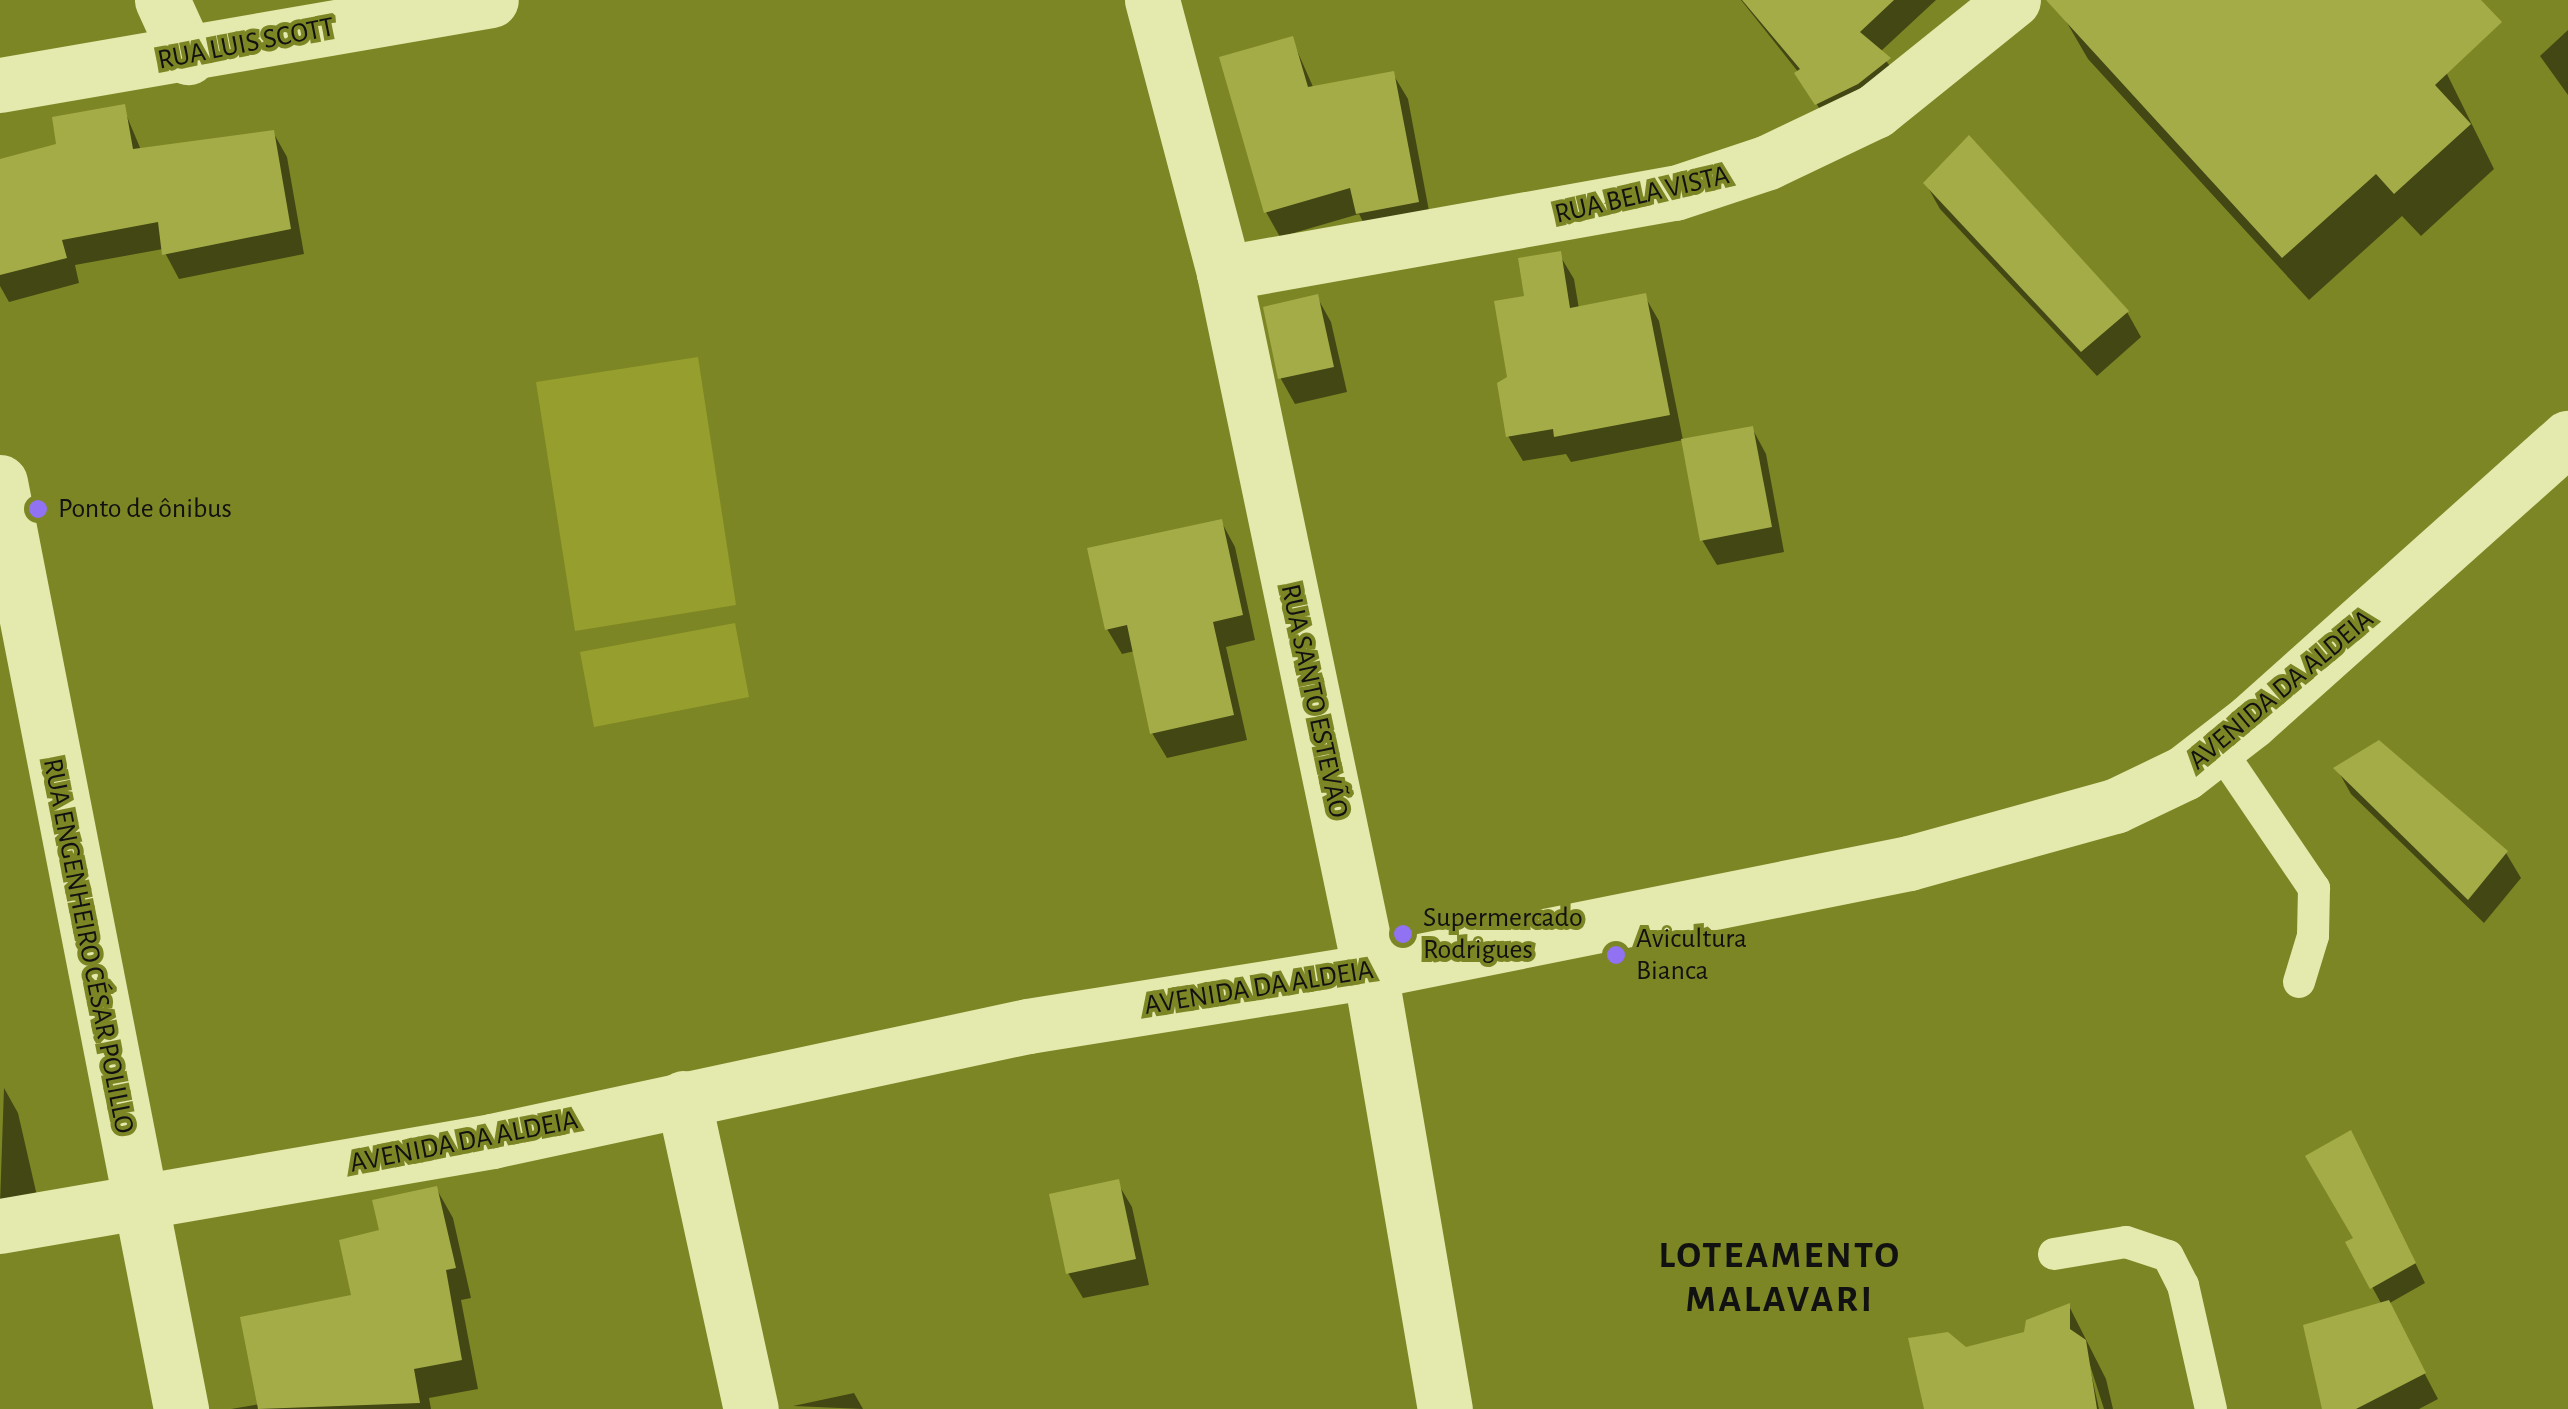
<!DOCTYPE html>
<html>
<head>
<meta charset="utf-8">
<style>
  body { margin:0 }
  #map { position:relative; width:2568px; height:1409px; overflow:hidden; background:#7d8624; font-family:"Alegreya Sans",sans-serif }
  div>[style] { position:absolute }
  .green>* { inset:0; background:#969e2e }
  .shadow>* { inset:0; background:#0007 }
  .building>* { inset:0; background:#a4ac48 }
  .lane>* { height:32px; margin:-16px; padding:0 16px; transform-origin:16px; border-radius:16px; background:#e4e9ae }
  .street>* { height:55px; margin:-27.5px; padding:0 27.5px; transform-origin:27.5px; border-radius:27.5px; background:#e4e9ae }
  .dots>* { width:28px; height:28px; translate:-50% -50%; box-sizing:border-box; border:5px solid #7d8624; border-radius:50% }
  span { translate:-50% -50%; white-space:nowrap; text-align:center; line-height:1.15; -webkit-text-stroke:8px #7d8624; paint-order:stroke }
  .street-label { font-size:28px; color:#111 }
  .poi-label { font-size:28px; color:#111 }
  .left { translate:0 -50%; text-align:left }
  .district-label { font-size:38px; color:#111; font-weight:700; letter-spacing:2.5px }
</style>
</head>
<body>
<div id="map">
  <div class="green">
    <div style="clip-path:polygon(698px 357px,736px 605px,575px 631px,536px 382px)"></div>
    <div style="clip-path:polygon(735px 623px,749px 697px,594px 727px,580px 652px)"></div>
  </div>
  <div class="shadow">
    <div style="clip-path:polygon(1741px 0,1936px 0,1880px 52px,1903px 85px,1831px 129px,1799px 73px)"></div>
    <div style="clip-path:polygon(2080px 0,2465px 0,2447px 74px,2494px 169px,2421px 236px,2402px 216px,2309px 300px,2088px 59px,2063px 16px)"></div>
    <div style="clip-path:polygon(2568px 30px,2568px 95px,2540px 56px)"></div>
    <div style="clip-path:polygon(1292px 39px,1314px 89px,1393px 74px,1408px 99px,1432px 227px,1372px 239px,1359px 214px,1280px 237px,1266px 212px)"></div>
    <div style="clip-path:polygon(123px 107px,141px 150px,273px 132px,287px 157px,304px 254px,179px 279px,163px 249px,75px 265px,79px 283px,9px 302px,0 286px,0 161px,59px 146px)"></div>
    <div style="clip-path:polygon(1926px 184px,2127px 312px,2141px 337px,2097px 376px,1940px 209px)"></div>
    <div style="clip-path:polygon(1559px 254px,1574px 279px,1579px 309px,1644px 295px,1659px 321px,1683px 440px,1571px 462px,1566px 454px,1523px 461px,1508px 436px,1510px 378px,1527px 299px)"></div>
    <div style="clip-path:polygon(1317px 297px,1331px 322px,1347px 392px,1295px 404px,1281px 379px,1266px 309px)"></div>
    <div style="clip-path:polygon(1752px 428px,1766px 454px,1784px 552px,1717px 565px,1702px 540px)"></div>
    <div style="clip-path:polygon(1221px 521px,1235px 547px,1255px 640px,1226px 647px,1247px 740px,1167px 758px,1152px 733px,1135px 651px,1122px 654px,1107px 629px)"></div>
    <div style="clip-path:polygon(2337px 769px,2506px 853px,2521px 878px,2484px 923px,2351px 794px)"></div>
    <div style="clip-path:polygon(4px 1088px,18px 1113px,37px 1196px,0 1204px)"></div>
    <div style="clip-path:polygon(2361px 1152px,2425px 1283px,2388px 1304px,2438px 1399px,2419px 1409px,2325px 1409px,2382px 1305px,2348px 1243px,2356px 1239px)"></div>
    <div style="clip-path:polygon(1117px 1182px,1132px 1207px,1149px 1285px,1083px 1298px,1068px 1273px)"></div>
    <div style="clip-path:polygon(436px 1188px,453px 1218px,471px 1298px,461px 1300px,478px 1389px,429px 1398px,431px 1409px,231px 1409px,260px 1404px,354px 1297px,382px 1232px)"></div>
    <div style="clip-path:polygon(2069px 1306px,2106px 1379px,2113px 1409px,2104px 1409px,2088px 1359px,2099px 1409px,1927px 1409px,1966px 1349px,2027px 1334px)"></div>
    <div style="clip-path:polygon(854px 1393px,863px 1409px,793px 1406px)"></div>
  </div>
  <div class="building">
    <div style="clip-path:polygon(1742px 0,1894px 0,1860px 32px,1891px 58px,1858px 84px,1815px 105px,1794px 73px,1800px 69px)"></div>
    <div style="clip-path:polygon(2046px 0,2481px 0,2502px 22px,2435px 85px,2471px 124px,2394px 194px,2376px 174px,2282px 258px)"></div>
    <div style="clip-path:polygon(1293px 36px,1308px 87px,1394px 71px,1419px 202px,1356px 214px,1350px 188px,1264px 213px,1219px 57px)"></div>
    <div style="clip-path:polygon(125px 104px,133px 149px,274px 130px,291px 229px,162px 255px,158px 222px,62px 240px,67px 258px,0 275px,0 159px,56px 144px,52px 117px)"></div>
    <div style="clip-path:polygon(1969px 135px,2129px 311px,2081px 352px,1923px 183px)"></div>
    <div style="clip-path:polygon(1561px 251px,1570px 308px,1646px 293px,1670px 415px,1554px 437px,1553px 429px,1506px 437px,1497px 383px,1507px 377px,1494px 301px,1524px 296px,1518px 258px)"></div>
    <div style="clip-path:polygon(1318px 294px,1334px 367px,1278px 379px,1263px 307px)"></div>
    <div style="clip-path:polygon(1753px 426px,1772px 527px,1700px 541px,1681px 439px)"></div>
    <div style="clip-path:polygon(1222px 519px,1243px 615px,1213px 622px,1234px 715px,1150px 734px,1127px 625px,1105px 630px,1087px 548px)"></div>
    <div style="clip-path:polygon(2379px 740px,2508px 851px,2468px 900px,2333px 768px)"></div>
    <div style="clip-path:polygon(2351px 1130px,2416px 1263px,2370px 1289px,2345px 1242px,2353px 1238px,2305px 1156px)"></div>
    <div style="clip-path:polygon(1119px 1179px,1136px 1259px,1066px 1274px,1049px 1194px)"></div>
    <div style="clip-path:polygon(437px 1186px,456px 1268px,446px 1270px,462px 1360px,414px 1369px,420px 1403px,258px 1409px,240px 1317px,351px 1295px,339px 1240px,379px 1230px,372px 1200px)"></div>
    <div style="clip-path:polygon(2389px 1300px,2426px 1373px,2356px 1409px,2322px 1409px,2303px 1325px)"></div>
    <div style="clip-path:polygon(2070px 1303px,2070px 1329px,2086px 1340px,2097px 1409px,1924px 1409px,1908px 1338px,1948px 1332px,1966px 1347px,2024px 1332px,2026px 1320px)"></div>
  </div>
  <div class="lane">
    <div style="left:2218px;top:747px;width:171px;rotate:55.8deg"></div>
    <div style="left:2314px;top:888px;width:48px;rotate:91.2deg"></div>
    <div style="left:2313px;top:936px;width:48px;rotate:106.9deg"></div>
    <div style="left:2054px;top:1254px;width:73px;rotate:-9.5deg"></div>
    <div style="left:2126px;top:1242px;width:44px;rotate:18.4deg"></div>
    <div style="left:2168px;top:1256px;width:33px;rotate:63deg"></div>
    <div style="left:2183px;top:1285px;width:127px;rotate:77.3deg"></div>
  </div>
  <div class="street">
    <div style="left:162px;top:0;width:63px;rotate:65.5deg"></div>
    <div style="left:1152px;top:0;width:282px;rotate:75.2deg"></div>
    <div style="left:1224px;top:273px;width:713px;rotate:78.19deg"></div>
    <div style="left:1370px;top:971px;width:444px;rotate:80.3deg"></div>
    <div style="left:0;top:85px;width:498px;rotate:-9.8deg"></div>
    <div style="left:1224px;top:273px;width:458px;rotate:-10.1deg"></div>
    <div style="left:1675px;top:193px;width:98px;rotate:-18.4deg"></div>
    <div style="left:1768px;top:162px;width:119px;rotate:-25.5deg"></div>
    <div style="left:1875px;top:111px;width:177px;rotate:-38.8deg"></div>
    <div style="left:0;top:482px;width:945px;rotate:78.95deg"></div>
    <div style="left:683px;top:1098px;width:318px;rotate:77.7deg"></div>
    <div style="left:0;top:1226px;width:499px;rotate:-9.8deg"></div>
    <div style="left:492px;top:1141px;width:548px;rotate:-12.11deg"></div>
    <div style="left:1028px;top:1026px;width:346px;rotate:-9.1deg"></div>
    <div style="left:1370px;top:971px;width:550px;rotate:-11.33deg"></div>
    <div style="left:1909px;top:863px;width:214px;rotate:-15.5deg"></div>
    <div style="left:2115px;top:806px;width:76px;rotate:-25.6deg"></div>
    <div style="left:2184px;top:773px;width:85px;rotate:-37.8deg"></div>
    <div style="left:2251px;top:721px;width:425px;rotate:-41.8deg"></div>
  </div>
  <div class="dots">
    <div style="left:38px;top:509px;background:#9072f3"></div>
    <div style="left:1403px;top:934px;background:#9072f3"></div>
    <div style="left:1616px;top:955px;background:#9072f3"></div>
  </div>
  <div class="street-label">
    <span style="left:246px;top:44px;rotate:-11deg">RUA LUIS SCOTT</span>
    <span style="left:1642px;top:195px;rotate:-13deg">RUA BELA VISTA</span>
    <span style="left:2281px;top:690px;rotate:-40deg">AVENIDA DA ALDEIA</span>
    <span style="left:1314px;top:701px;rotate:78deg">RUA SANTO ESTEVÃO</span>
    <span style="left:88px;top:946px;rotate:79deg">RUA ENGENHEIRO CÉSAR POLILLO</span>
    <span style="left:1259px;top:988px;rotate:-9deg">AVENIDA DA ALDEIA</span>
    <span style="left:464px;top:1142px;rotate:-11deg">AVENIDA DA ALDEIA</span>
  </div>
  <div class="poi-label">
    <span class="left" style="left:58px;top:509px">Ponto de ônibus</span>
    <span class="left" style="left:1423px;top:934px">Supermercado<br>Rodrigues</span>
    <span class="left" style="left:1636px;top:955px">Avicultura<br>Bianca</span>
  </div>
  <div class="district-label">
    <span style="left:1780px;top:1279px">LOTEAMENTO<br>MALAVARI</span>
  </div>
</div>
</body>
</html>
